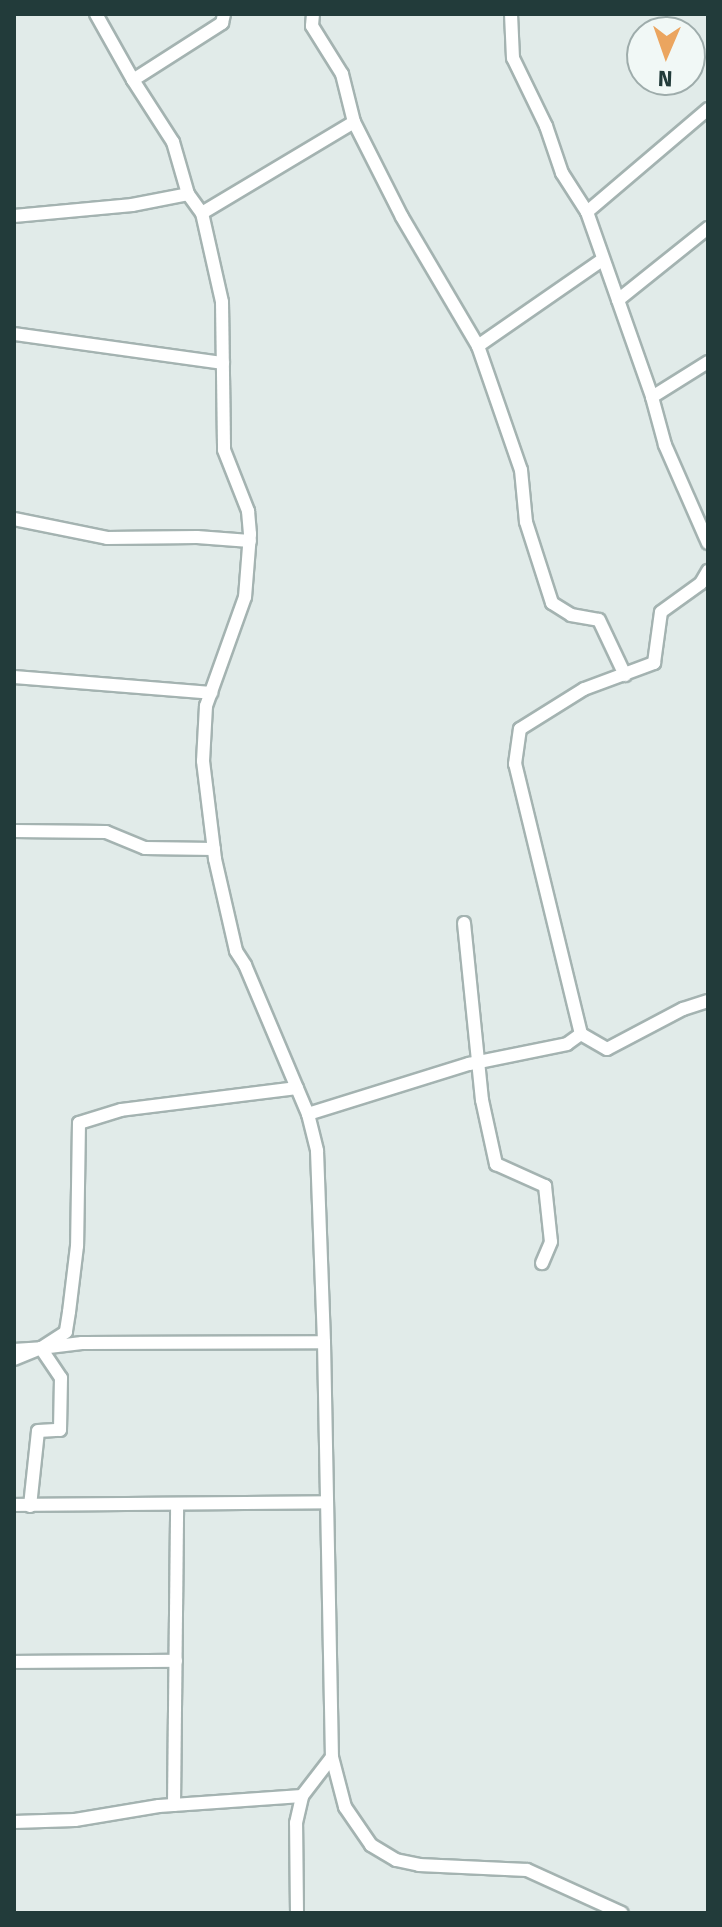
<!DOCTYPE html>
<html>
<head>
<meta charset="utf-8">
<style>
  body { margin:0 }
  #map { position:relative; width:722px; height:1927px; overflow:hidden; background:#e1ebe9; font-family:"Fira Sans",sans-serif }
  div>[style] { position:absolute }
  .roads { filter:drop-shadow(2px 0 #a4b3b1) drop-shadow(-2px 0 #a4b3b1) drop-shadow(0 2px #a4b3b1) drop-shadow(0 -2px #a4b3b1) }
  .minor>* { height:12px; margin:-6px; padding:0 6px; transform-origin:6px; border-radius:6px; background:#fff }
  span { translate:-50% -50%; white-space:nowrap; text-align:center; line-height:1.15; -webkit-text-stroke:7px #f1f8f6; paint-order:stroke }
  .frame { position:absolute; inset:0; border:16px solid #223b3a; pointer-events:none }
  .north { position:absolute; left:626px; top:16px; width:80px; height:80px; box-sizing:border-box; background:#f1f8f6; border:2px solid #9eacab; border-radius:50%; rotate:182deg; font-size:22px; font-weight:700; line-height:32px; text-align:center; color:#223b3a }
  .north::after { content:''; display:block; margin:auto; width:28px; height:36px; background:#eba55f; clip-path:polygon(50% 0,100% 100%,50% 72%,0 100%) }
</style>
</head>
<body>
<div id="map">
  <div class="roads">
    <div class="minor">
      <div style="left:96px;top:14px;width:76px;rotate:60.7deg"></div>
      <div style="left:133px;top:80px;width:74px;rotate:57.2deg"></div>
      <div style="left:173px;top:142px;width:54px;rotate:73.9deg"></div>
      <div style="left:188px;top:194px;width:24px;rotate:54deg"></div>
      <div style="left:202px;top:213px;width:91px;rotate:77.3deg"></div>
      <div style="left:222px;top:302px;width:148px;rotate:89.2deg"></div>
      <div style="left:224px;top:450px;width:66px;rotate:68.5deg"></div>
      <div style="left:248px;top:511px;width:23px;rotate:85deg"></div>
      <div style="left:250px;top:534px;width:63px;rotate:94.5deg"></div>
      <div style="left:245px;top:597px;width:116px;rotate:109.7deg"></div>
      <div style="left:206px;top:706px;width:55px;rotate:93.1deg"></div>
      <div style="left:203px;top:761px;width:99px;rotate:83deg"></div>
      <div style="left:215px;top:859px;width:94px;rotate:77.1deg"></div>
      <div style="left:236px;top:951px;width:17px;rotate:57deg"></div>
      <div style="left:245px;top:965px;width:162px;rotate:67.1deg"></div>
      <div style="left:308px;top:1114px;width:38px;rotate:76deg"></div>
      <div style="left:317px;top:1151px;width:191px;rotate:87.9deg"></div>
      <div style="left:324px;top:1342px;width:415px;rotate:88.9deg"></div>
      <div style="left:332px;top:1757px;width:52px;rotate:75.4deg"></div>
      <div style="left:345px;top:1807px;width:46px;rotate:55.6deg"></div>
      <div style="left:371px;top:1845px;width:29px;rotate:31deg"></div>
      <div style="left:396px;top:1860px;width:24px;rotate:12deg"></div>
      <div style="left:419px;top:1865px;width:108px;rotate:2.7deg"></div>
      <div style="left:527px;top:1870px;width:104px;rotate:24.4deg"></div>
      <div style="left:313px;top:14px;width:12px;rotate:95deg"></div>
      <div style="left:312px;top:26px;width:57px;rotate:58deg"></div>
      <div style="left:342px;top:74px;width:49px;rotate:76deg"></div>
      <div style="left:354px;top:122px;width:106px;rotate:63.2deg"></div>
      <div style="left:402px;top:217px;width:150px;rotate:59.5deg"></div>
      <div style="left:511px;top:14px;width:44px;rotate:87.4deg"></div>
      <div style="left:513px;top:58px;width:76px;rotate:64.1deg"></div>
      <div style="left:546px;top:126px;width:50px;rotate:71.2deg"></div>
      <div style="left:562px;top:173px;width:46px;rotate:57.3deg"></div>
      <div style="left:587px;top:212px;width:196px;rotate:70.6deg"></div>
      <div style="left:652px;top:397px;width:50px;rotate:74.8deg"></div>
      <div style="left:665px;top:445px;width:107px;rotate:66.3deg"></div>
      <div style="left:133px;top:80px;width:106px;rotate:-32.6deg"></div>
      <div style="left:222px;top:23px;width:9px;rotate:-77deg"></div>
      <div style="left:587px;top:212px;width:159px;rotate:-40.4deg"></div>
      <div style="left:202px;top:213px;width:177px;rotate:-30.9deg"></div>
      <div style="left:14px;top:216px;width:119px;rotate:-5.3deg"></div>
      <div style="left:132px;top:205px;width:57px;rotate:-11.1deg"></div>
      <div style="left:602px;top:260px;width:151px;rotate:145.3deg"></div>
      <div style="left:478px;top:346px;width:131px;rotate:70.9deg"></div>
      <div style="left:521px;top:470px;width:52px;rotate:84.5deg"></div>
      <div style="left:526px;top:522px;width:85px;rotate:72.2deg"></div>
      <div style="left:552px;top:603px;width:22px;rotate:32deg"></div>
      <div style="left:571px;top:615px;width:28px;rotate:10deg"></div>
      <div style="left:599px;top:620px;width:61px;rotate:64.7deg"></div>
      <div style="left:618px;top:300px;width:115px;rotate:-38.7deg"></div>
      <div style="left:14px;top:334px;width:211px;rotate:7.9deg"></div>
      <div style="left:652px;top:397px;width:66px;rotate:-32deg"></div>
      <div style="left:14px;top:519px;width:95px;rotate:11.5deg"></div>
      <div style="left:107px;top:538px;width:90px;rotate:-0.6deg"></div>
      <div style="left:197px;top:537px;width:53px;rotate:4.3deg"></div>
      <div style="left:14px;top:677px;width:198px;rotate:4.6deg"></div>
      <div style="left:14px;top:831px;width:92px;rotate:0.6deg"></div>
      <div style="left:106px;top:832px;width:42px;rotate:22.3deg"></div>
      <div style="left:145px;top:848px;width:69px;rotate:0.8deg"></div>
      <div style="left:464px;top:923px;width:178px;rotate:84.2deg"></div>
      <div style="left:482px;top:1100px;width:66px;rotate:77.7deg"></div>
      <div style="left:496px;top:1164px;width:54px;rotate:24.2deg"></div>
      <div style="left:545px;top:1186px;width:56px;rotate:83.9deg"></div>
      <div style="left:551px;top:1242px;width:23px;rotate:113deg"></div>
      <div style="left:581px;top:1034px;width:278px;rotate:-103.7deg"></div>
      <div style="left:515px;top:764px;width:35px;rotate:-82deg"></div>
      <div style="left:520px;top:729px;width:75px;rotate:-32deg"></div>
      <div style="left:584px;top:689px;width:75px;rotate:-20.4deg"></div>
      <div style="left:654px;top:663px;width:51px;rotate:-82.2deg"></div>
      <div style="left:661px;top:612px;width:49px;rotate:-35.9deg"></div>
      <div style="left:701px;top:583px;width:14px;rotate:-60deg"></div>
      <div style="left:297px;top:1088px;width:177px;rotate:172.9deg"></div>
      <div style="left:121px;top:1110px;width:44px;rotate:162.8deg"></div>
      <div style="left:79px;top:1123px;width:123px;rotate:90.9deg"></div>
      <div style="left:77px;top:1246px;width:66px;rotate:96.9deg"></div>
      <div style="left:69px;top:1312px;width:20px;rotate:99deg"></div>
      <div style="left:66px;top:1332px;width:30px;rotate:147deg"></div>
      <div style="left:41px;top:1348px;width:41px;rotate:-7deg"></div>
      <div style="left:82px;top:1343px;width:242px;rotate:-0.2deg"></div>
      <div style="left:308px;top:1114px;width:169px;rotate:-17.3deg"></div>
      <div style="left:469px;top:1064px;width:100px;rotate:-11.5deg"></div>
      <div style="left:567px;top:1044px;width:17px;rotate:-36deg"></div>
      <div style="left:581px;top:1034px;width:30px;rotate:30deg"></div>
      <div style="left:607px;top:1049px;width:86px;rotate:-27.8deg"></div>
      <div style="left:683px;top:1009px;width:26px;rotate:-18deg"></div>
      <div style="left:14px;top:1350px;width:27px;rotate:-4deg"></div>
      <div style="left:41px;top:1348px;width:29px;rotate:158deg"></div>
      <div style="left:14px;top:1505px;width:313px;rotate:-0.5deg"></div>
      <div style="left:30px;top:1506px;width:75px;rotate:-83.9deg"></div>
      <div style="left:38px;top:1431px;width:22px;rotate:-3deg"></div>
      <div style="left:60px;top:1430px;width:52px;rotate:-88.9deg"></div>
      <div style="left:61px;top:1378px;width:36px;rotate:-124deg"></div>
      <div style="left:14px;top:1662px;width:162px;rotate:-0.4deg"></div>
      <div style="left:174px;top:1805px;width:301px;rotate:-89.4deg"></div>
      <div style="left:14px;top:1822px;width:61px;rotate:-1.9deg"></div>
      <div style="left:75px;top:1820px;width:85px;rotate:-9.5deg"></div>
      <div style="left:159px;top:1806px;width:143px;rotate:-4deg"></div>
      <div style="left:297px;top:1913px;width:90px;rotate:-90.6deg"></div>
      <div style="left:296px;top:1823px;width:28px;rotate:-77deg"></div>
      <div style="left:302px;top:1796px;width:49px;rotate:-52.4deg"></div>
    </div>
  </div>
  <div class="frame"></div>
  <div class="north">N</div>
</div>
</body>
</html>
